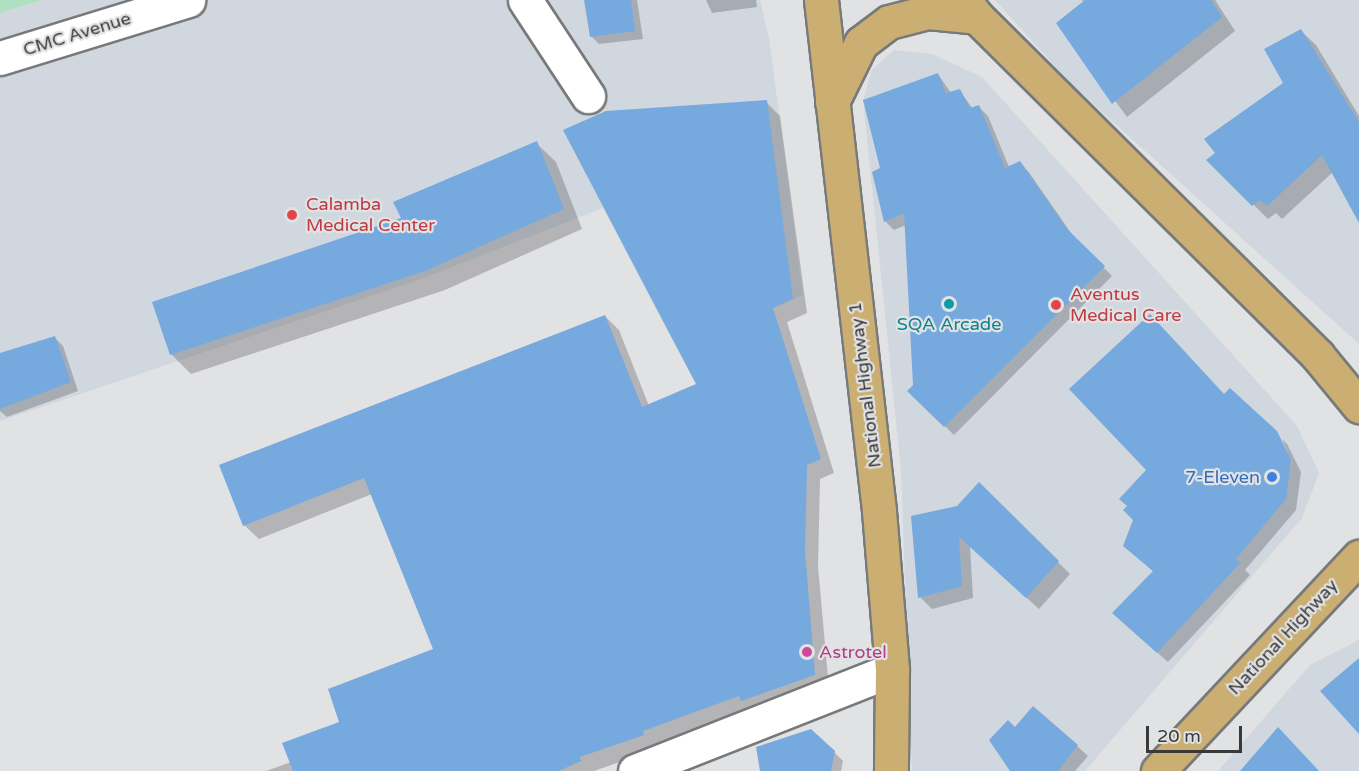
<!DOCTYPE html>
<html>
<head>
<meta charset="utf-8">
<style>
  body { margin:0 }
  #map { position:relative; width:1359px; height:771px; overflow:hidden; background:#e1e2e4; font-family:"Varela Round",sans-serif }
  div>[style] { position:absolute }
  .built>* { inset:0; background:#d0d7de }
  .green>* { inset:0; background:#afe0c4 }
  .shadow>* { inset:0; background:#0003 }
  .building>* { inset:0; background:#76a9de }
  .roads { filter:drop-shadow(2px 0 #77797a) drop-shadow(-2px 0 #77797a) drop-shadow(0 2px #77797a) drop-shadow(0 -2px #77797a) }
  .minor>* { height:33px; margin:-16.5px; padding:0 16.5px; transform-origin:16.5px; border-radius:16.5px; background:#fff }
  .trunk>* { height:33px; margin:-16.5px; padding:0 16.5px; transform-origin:16.5px; border-radius:16.5px; background:#cbae72 }
  .dots>* { width:16px; height:16px; translate:-50% -50%; box-sizing:border-box; border:3px solid #e1e2e4; border-radius:50% }
  span { translate:-50% -50%; white-space:nowrap; text-align:center; line-height:1.15; -webkit-text-stroke:4.5px #e1e2e4; paint-order:stroke }
  .street-label { font-size:18px; color:#39393a }
  .health-label { font-size:18px; color:#be3a42 }
  .left { translate:0 -50%; text-align:left }
  .culture-label { font-size:18px; color:#0d838f }
  .shop-label { font-size:18px; color:#366cbe }
  .right { translate:-100% -50%; text-align:right }
  .hotel-label { font-size:18px; color:#b23c85 }
  .scale { position:absolute; left:1146px; top:726px; width:96px; height:27px; box-sizing:border-box; border:3px solid #39393a; border-top:0; padding-left:8px; font-size:18px; line-height:21px; white-space:nowrap; color:#39393a; -webkit-text-stroke:4px #e1e2e4; paint-order:stroke }
</style>
</head>
<body>
<div id="map">
  <div class="built">
    <div style="clip-path:polygon(42px 0,760px 0,769px 38px,803px 295px,677px 349px,603px 208px,421px 279px,0 421px,0 13px)"></div>
    <div style="clip-path:polygon(995px 0,1359px 0,1359px 344px,1072px 85px)"></div>
    <div style="clip-path:polygon(894px 50px,932px 54px,982px 77px,1297px 426px,1319px 473px,1302px 518px,1085px 771px,912px 771px,901px 470px,863px 100px,872px 70px)"></div>
    <div style="clip-path:polygon(1359px 640px,1359px 771px,1218px 771px,1310px 665px)"></div>
  </div>
  <div class="green">
    <div style="clip-path:polygon(0 0,42px 0,0 13px)"></div>
  </div>
  <div class="shadow">
    <div style="clip-path:polygon(586px 0,637px 0,643px 39px,599px 44px,591px 36px)"></div>
    <div style="clip-path:polygon(706px 0,756px 0,757px 7px,712px 13px)"></div>
    <div style="clip-path:polygon(1082px 0,1215px 0,1235px 31px,1127px 117px,1058px 23px,1084px 3px)"></div>
    <div style="clip-path:polygon(1301px 31px,1316px 45px,1359px 116px,1359px 220px,1333px 172px,1282px 219px,1276px 213px,1268px 219px,1209px 160px,1285px 84px)"></div>
    <div style="clip-path:polygon(938px 74px,951px 93px,959px 90px,973px 109px,979px 107px,988px 116px,1009px 167px,1019px 162px,1028px 171px,1076px 240px,1112px 276px,954px 435px,909px 391px,914px 386px,906px 225px,894px 230px,885px 221px,882px 169px)"></div>
    <div style="clip-path:polygon(766px 102px,780px 116px,807px 313px,787px 322px,834px 473px,820px 479px,818px 566px,829px 689px,594px 771px,266px 771px,291px 762px,435px 650px,372px 494px,259px 539px,244px 525px,605px 316px,619px 330px,649px 406px,698px 385px)"></div>
    <div style="clip-path:polygon(536px 143px,556px 162px,582px 229px,445px 290px,191px 374px,171px 354px)"></div>
    <div style="clip-path:polygon(55px 338px,63px 346px,78px 391px,7px 417px,0 411px,0 355px)"></div>
    <div style="clip-path:polygon(1225px 395px,1276px 432px,1293px 467px,1282px 439px,1287px 444px,1301px 472px,1296px 510px,1245px 570px,1250px 575px,1168px 662px,1125px 624px,1154px 572px,1136px 556px)"></div>
    <div style="clip-path:polygon(979px 484px,1070px 574px,1039px 609px,970px 546px,973px 598px,932px 609px,920px 597px,958px 507px)"></div>
    <div style="clip-path:polygon(1015px 729px,1077px 746px,1088px 756px,1075px 771px,1012px 771px)"></div>
    <div style="clip-path:polygon(834px 752px,843px 761px,841px 771px,762px 771px)"></div>
  </div>
  <div class="building">
    <div style="clip-path:polygon(584px 0,631px 0,635px 31px,590px 37px)"></div>
    <div style="clip-path:polygon(1085px 0,1211px 0,1222px 17px,1112px 104px,1056px 23px)"></div>
    <div style="clip-path:polygon(1301px 29px,1359px 122px,1359px 223px,1322px 155px,1267px 206px,1260px 200px,1252px 206px,1206px 160px,1215px 153px,1204px 139px,1283px 83px,1264px 49px)"></div>
    <div style="clip-path:polygon(938px 73px,946px 93px,960px 89px,970px 108px,979px 105px,1005px 168px,1020px 161px,1067px 229px,1105px 266px,944px 427px,907px 391px,913px 385px,904px 213px,884px 222px,872px 172px,880px 168px,863px 100px)"></div>
    <div style="clip-path:polygon(767px 100px,793px 299px,773px 308px,821px 459px,807px 465px,805px 551px,815px 675px,741px 701px,739px 696px,643px 731px,644px 735px,580px 757px,581px 761px,559px 771px,293px 771px,282px 743px,339px 722px,328px 689px,433px 649px,364px 478px,243px 526px,219px 465px,605px 315px,642px 407px,696px 384px,563px 130px,606px 111px)"></div>
    <div style="clip-path:polygon(537px 141px,564px 209px,425px 271px,170px 355px,152px 302px,401px 218px,393px 202px)"></div>
    <div style="clip-path:polygon(1150px 314px,1224px 394px,1230px 388px,1277px 431px,1291px 460px,1286px 499px,1236px 559px,1240px 563px,1157px 653px,1112px 613px,1153px 571px,1123px 546px,1133px 520px,1123px 510px,1127px 506px,1119px 499px,1146px 470px,1069px 389px)"></div>
    <div style="clip-path:polygon(55px 336px,71px 382px,0 409px,0 353px)"></div>
    <div style="clip-path:polygon(979px 482px,1059px 561px,1026px 598px,959px 537px,962px 586px,918px 598px,911px 516px,957px 506px)"></div>
    <div style="clip-path:polygon(1359px 658px,1359px 734px,1320px 691px)"></div>
    <div style="clip-path:polygon(1033px 706px,1078px 745px,1058px 771px,1010px 771px,989px 740px,1008px 720px,1015px 727px)"></div>
    <div style="clip-path:polygon(1278px 727px,1319px 771px,1240px 771px)"></div>
    <div style="clip-path:polygon(811px 729px,835px 751px,831px 771px,760px 771px,756px 747px)"></div>
  </div>
  <div class="roads">
    <div class="minor">
      <div style="left:525px;top:0;width:115px;rotate:56.7deg"></div>
      <div style="left:0;top:58px;width:197px;rotate:-17.1deg"></div>
      <div style="left:635px;top:771px;width:276px;rotate:-21.5deg"></div>
    </div>
    <div class="trunk">
      <div style="left:821px;top:0;width:514px;rotate:83.52deg"></div>
      <div style="left:879px;top:511px;width:160px;rotate:85.3deg"></div>
      <div style="left:892px;top:670px;width:101px;rotate:90.6deg"></div>
      <div style="left:964px;top:0;width:21px;rotate:53deg"></div>
      <div style="left:977px;top:17px;width:481px;rotate:44.8deg"></div>
      <div style="left:1318px;top:356px;width:65px;rotate:50.6deg"></div>
      <div style="left:832px;top:102px;width:66px;rotate:-63.8deg"></div>
      <div style="left:861px;top:43px;width:35px;rotate:-37deg"></div>
      <div style="left:889px;top:22px;width:40px;rotate:-14.4deg"></div>
      <div style="left:928px;top:12px;width:49px;rotate:5.8deg"></div>
      <div style="left:1158px;top:771px;width:294px;rotate:-46.8deg"></div>
    </div>
  </div>
  <div class="dots">
    <div style="left:292px;top:215px;background:#e0444e"></div>
    <div style="left:949px;top:304px;background:#0f9aa8"></div>
    <div style="left:1056px;top:305px;background:#e0444e"></div>
    <div style="left:1272px;top:477px;background:#3f7fe0"></div>
    <div style="left:807px;top:652px;background:#d1479c"></div>
  </div>
  <div class="street-label">
    <span style="left:77px;top:34px;rotate:-17deg">CMC Avenue</span>
    <span style="left:865px;top:385px;rotate:-97deg">National Highway 1</span>
    <span style="left:1283px;top:637px;rotate:-47deg">National Highway</span>
  </div>
  <div class="health-label">
    <span class="left" style="left:306px;top:215px">Calamba<br>Medical Center</span>
    <span class="left" style="left:1070px;top:305px">Aventus<br>Medical Care</span>
  </div>
  <div class="culture-label">
    <span style="left:949px;top:324px">SQA Arcade</span>
  </div>
  <div class="shop-label">
    <span class="right" style="left:1260px;top:477px">7-Eleven</span>
  </div>
  <div class="hotel-label">
    <span class="left" style="left:819px;top:652px">Astrotel</span>
  </div>
  <div class="scale">20 m</div>
</div>
</body>
</html>
